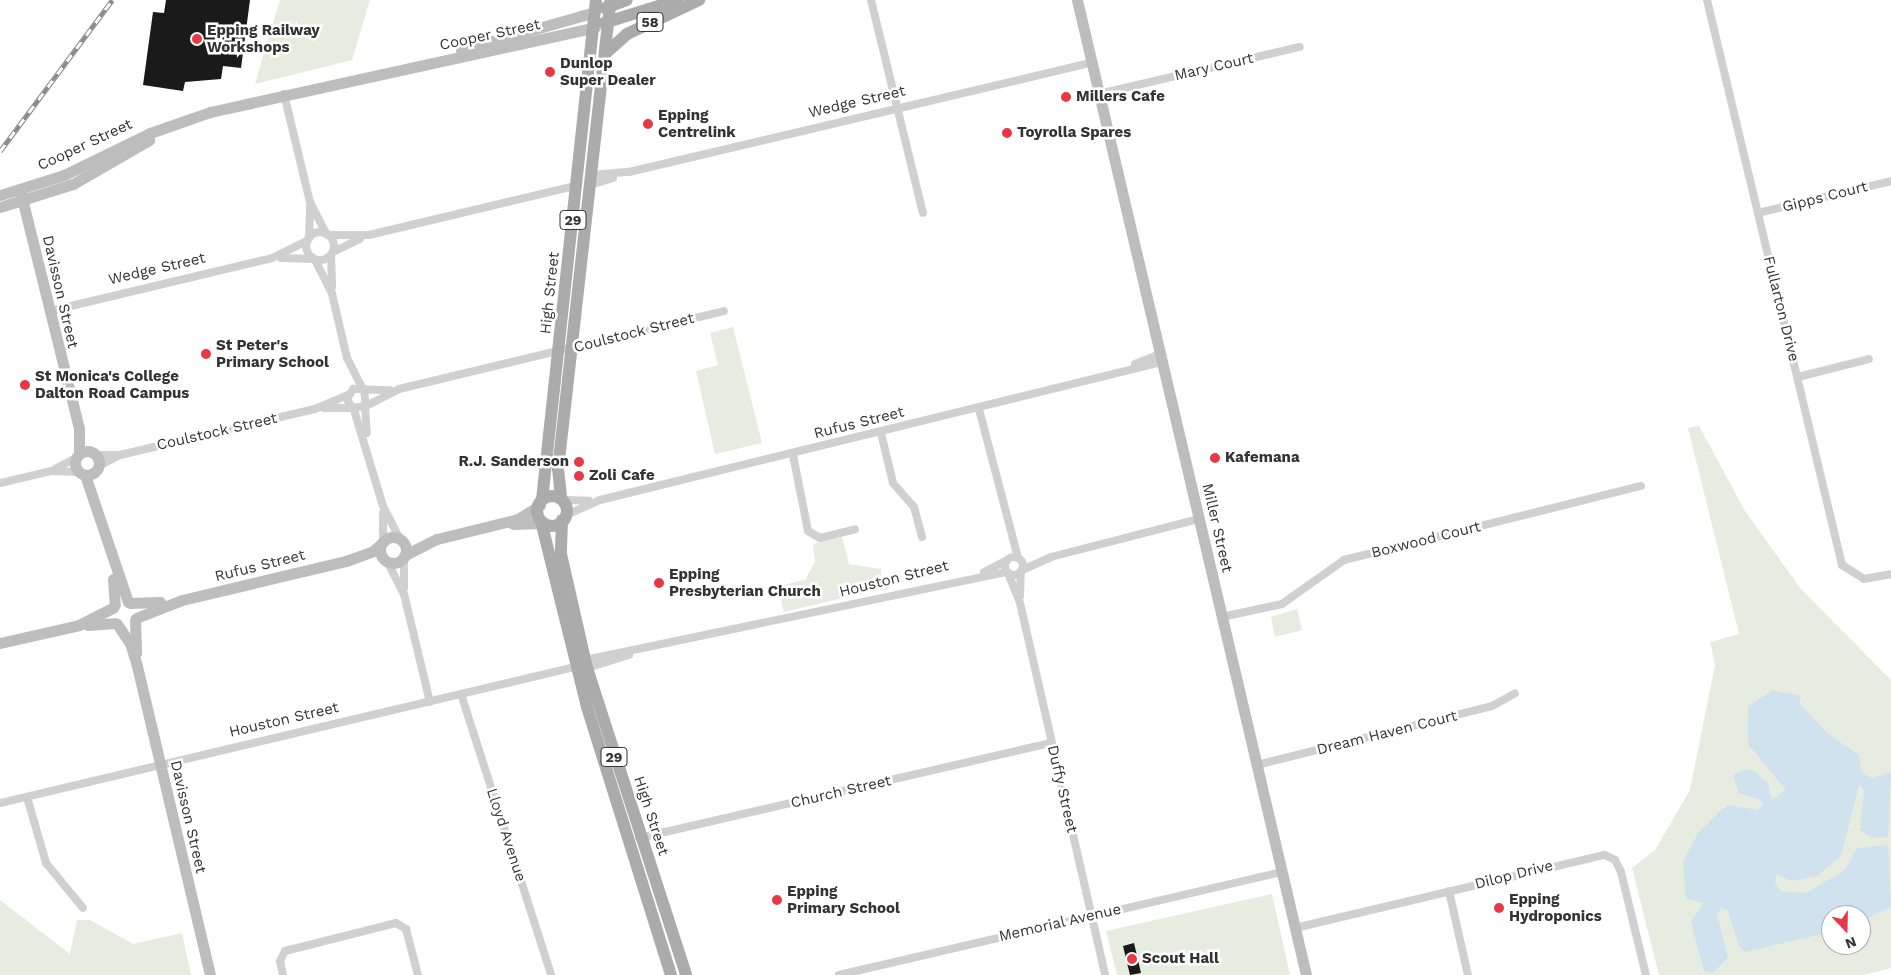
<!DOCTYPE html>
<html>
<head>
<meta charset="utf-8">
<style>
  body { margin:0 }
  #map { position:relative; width:1891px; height:975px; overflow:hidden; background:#fff; font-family:"Work Sans",sans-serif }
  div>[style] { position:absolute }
  .green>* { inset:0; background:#e6ecdf }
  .water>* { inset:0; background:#cfe2ee }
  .building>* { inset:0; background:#1a1a1a }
  .street>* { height:8px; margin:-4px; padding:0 4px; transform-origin:4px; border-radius:4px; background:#d0d0d0 }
  .street>.ring { margin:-4px; padding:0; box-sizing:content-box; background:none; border:8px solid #d0d0d0; border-radius:50% }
  .secondary>* { height:11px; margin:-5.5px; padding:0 5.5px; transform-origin:5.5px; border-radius:5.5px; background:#bdbdbd }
  .secondary>.ring { margin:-5.5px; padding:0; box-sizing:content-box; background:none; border:11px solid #bdbdbd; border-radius:50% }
  .primary>* { height:12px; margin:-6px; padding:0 6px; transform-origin:6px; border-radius:6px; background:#ababab }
  .primary>.ring { margin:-6px; padding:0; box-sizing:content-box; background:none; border:12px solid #ababab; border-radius:50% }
  .rail>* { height:4.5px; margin-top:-2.25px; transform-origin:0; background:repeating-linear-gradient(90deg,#fff 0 8px,#888 0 16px); box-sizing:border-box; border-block:1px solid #888 }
  .dots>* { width:14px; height:14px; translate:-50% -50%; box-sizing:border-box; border:2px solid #fff; border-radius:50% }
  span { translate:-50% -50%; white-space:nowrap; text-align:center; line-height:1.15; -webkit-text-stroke:5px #fff; paint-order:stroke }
  .shield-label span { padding:1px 4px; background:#fff; border:1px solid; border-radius:4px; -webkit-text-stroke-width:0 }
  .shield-label { font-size:14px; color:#333; font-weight:700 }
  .poi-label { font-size:15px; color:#333; font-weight:700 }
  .left { translate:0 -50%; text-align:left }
  .right { translate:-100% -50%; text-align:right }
  .street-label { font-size:15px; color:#333 }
  .north { position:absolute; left:1821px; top:905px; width:50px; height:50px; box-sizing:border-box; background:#fff; border:1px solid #adadad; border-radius:50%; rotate:159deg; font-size:14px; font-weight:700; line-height:20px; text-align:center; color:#333 }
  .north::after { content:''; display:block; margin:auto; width:18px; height:22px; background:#e63946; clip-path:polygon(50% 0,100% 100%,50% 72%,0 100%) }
</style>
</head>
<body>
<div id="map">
  <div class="green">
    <div style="clip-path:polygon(280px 0,370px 0,352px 60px,255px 84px)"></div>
    <div style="clip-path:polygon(733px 327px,762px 443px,715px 454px,696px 371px,718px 365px,710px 333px)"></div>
    <div style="clip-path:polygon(evenodd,1699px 426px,1745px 511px,1800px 588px,1891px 680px,1891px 968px,1864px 975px,1659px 975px,1632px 868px,1655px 850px,1690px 790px,1715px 665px,1710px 642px,1739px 634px,1688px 428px,1699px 426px,1831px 915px,1861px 915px,1861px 945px,1831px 945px,1831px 915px)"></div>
    <div style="clip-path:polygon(842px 537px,849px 564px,881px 569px,880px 589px,784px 612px,778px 586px,805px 580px,815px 562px,813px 544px)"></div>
    <div style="clip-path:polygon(1297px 609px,1302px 630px,1275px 637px,1271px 617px)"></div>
    <div style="clip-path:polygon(1272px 894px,1290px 975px,1117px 975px,1106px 931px)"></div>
    <div style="clip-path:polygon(0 900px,70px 954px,77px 920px,90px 920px,133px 944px,182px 933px,191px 975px,0 975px)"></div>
  </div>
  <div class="water">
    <div style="clip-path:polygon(1772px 690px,1801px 696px,1799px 703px,1827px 733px,1859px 755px,1862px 773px,1872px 778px,1891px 772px,1888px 837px,1872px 838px,1860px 830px,1864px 789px,1859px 785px,1841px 856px,1817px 876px,1792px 881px,1776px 874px,1775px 883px,1780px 891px,1806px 893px,1845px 870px,1857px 848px,1888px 845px,1891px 907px,1861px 921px,1861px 915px,1831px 915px,1831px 932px,1745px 952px,1739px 946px,1728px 911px,1721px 907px,1717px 915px,1728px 957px,1713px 973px,1704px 971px,1691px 922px,1704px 903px,1686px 899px,1683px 862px,1698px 833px,1727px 805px,1757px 810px,1763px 805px,1761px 800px,1739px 793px,1733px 774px,1747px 769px,1755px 772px,1768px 783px,1772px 800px,1786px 790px,1748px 744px,1748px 707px)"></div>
  </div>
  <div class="building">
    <div style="clip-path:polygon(166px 0,250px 0,241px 68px,223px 66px,221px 79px,185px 82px,183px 91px,143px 85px,153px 12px,164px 13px)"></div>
    <div style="clip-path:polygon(1134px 943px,1141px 973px,1130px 975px,1123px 946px)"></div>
  </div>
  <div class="street">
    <div style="left:871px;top:0;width:219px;rotate:76.3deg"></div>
    <div style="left:1707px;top:0;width:581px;rotate:76.56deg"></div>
    <div style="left:1842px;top:565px;width:26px;rotate:32deg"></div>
    <div style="left:1864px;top:579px;width:27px;rotate:-10deg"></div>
    <div style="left:284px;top:94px;width:111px;rotate:76.5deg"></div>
    <div style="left:310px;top:202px;width:36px;rotate:63deg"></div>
    <div style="left:1099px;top:94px;width:206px;rotate:-13.2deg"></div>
    <div style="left:591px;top:175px;width:38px;rotate:-5deg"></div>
    <div style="left:629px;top:172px;width:475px;rotate:-13.3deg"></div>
    <div style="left:590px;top:185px;width:24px;rotate:-17deg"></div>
    <div style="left:1758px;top:213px;width:137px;rotate:-13.5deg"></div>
    <div class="ring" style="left:306px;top:232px;width:20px;height:20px"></div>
    <div style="left:329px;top:235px;width:40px"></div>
    <div style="left:369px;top:235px;width:212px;rotate:-13.4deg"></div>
    <div style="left:309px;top:238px;width:31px;rotate:-88deg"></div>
    <div style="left:333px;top:252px;width:30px;rotate:-26deg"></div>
    <div style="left:331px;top:255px;width:32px;rotate:88deg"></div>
    <div style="left:281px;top:258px;width:32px;rotate:2deg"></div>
    <div style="left:315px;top:260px;width:38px;rotate:63deg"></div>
    <div style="left:332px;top:294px;width:66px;rotate:76.8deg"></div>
    <div style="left:347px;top:358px;width:35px;rotate:63deg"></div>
    <div style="left:50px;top:311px;width:228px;rotate:-13.4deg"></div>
    <div style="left:272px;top:258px;width:39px;rotate:-26deg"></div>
    <div style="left:1135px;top:364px;width:27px;rotate:-22deg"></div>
    <div style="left:1798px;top:377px;width:73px;rotate:-14.2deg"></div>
    <div style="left:364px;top:390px;width:16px;rotate:83deg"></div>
    <div style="left:366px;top:406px;width:14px;rotate:172deg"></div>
    <div style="left:352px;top:408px;width:10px;rotate:-119deg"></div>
    <div style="left:347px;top:399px;width:12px;rotate:-59deg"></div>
    <div style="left:353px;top:389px;width:37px;rotate:2deg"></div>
    <div style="left:366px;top:406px;width:37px;rotate:-27deg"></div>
    <div style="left:399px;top:389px;width:334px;rotate:-13.5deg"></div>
    <div style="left:365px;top:407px;width:26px;rotate:86deg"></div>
    <div style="left:324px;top:408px;width:28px"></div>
    <div style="left:979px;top:409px;width:154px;rotate:75.3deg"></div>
    <div style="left:354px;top:410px;width:100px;rotate:73.2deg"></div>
    <div style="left:383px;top:506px;width:36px;rotate:63deg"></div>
    <div style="left:881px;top:433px;width:51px;rotate:76.5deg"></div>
    <div style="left:893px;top:483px;width:32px;rotate:49deg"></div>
    <div style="left:914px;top:507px;width:31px;rotate:75deg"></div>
    <div style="left:97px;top:455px;width:21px"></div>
    <div style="left:793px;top:455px;width:77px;rotate:78.8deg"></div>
    <div style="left:808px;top:531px;width:14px;rotate:30deg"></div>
    <div style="left:820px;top:538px;width:36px;rotate:-14deg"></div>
    <div style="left:99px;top:466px;width:24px;rotate:-28deg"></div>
    <div style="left:120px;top:455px;width:200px;rotate:-13.3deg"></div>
    <div style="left:315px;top:409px;width:36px;rotate:-23deg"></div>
    <div style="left:55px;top:469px;width:24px;rotate:-28deg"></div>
    <div style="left:0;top:483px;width:52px;rotate:-13.2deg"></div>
    <div style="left:51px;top:471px;width:28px;rotate:2deg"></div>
    <div style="left:564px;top:500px;width:25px;rotate:2deg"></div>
    <div style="left:564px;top:516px;width:39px;rotate:-24deg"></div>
    <div style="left:600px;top:500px;width:579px;rotate:-13.8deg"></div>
    <div style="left:383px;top:541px;width:28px;rotate:-90deg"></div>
    <div class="ring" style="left:1005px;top:557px;width:10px;height:10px"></div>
    <div style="left:387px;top:561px;width:37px;rotate:63deg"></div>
    <div style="left:404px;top:594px;width:111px;rotate:76.5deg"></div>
    <div style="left:1022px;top:570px;width:32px;rotate:-24deg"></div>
    <div style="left:1051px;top:557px;width:153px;rotate:-14.4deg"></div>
    <div style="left:984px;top:572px;width:25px;rotate:-27deg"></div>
    <div style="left:1008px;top:573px;width:32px;rotate:68deg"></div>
    <div style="left:1020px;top:603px;width:382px;rotate:77.1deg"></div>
    <div style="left:404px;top:588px;width:31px;rotate:-90deg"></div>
    <div style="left:1020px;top:596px;width:25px;rotate:-88deg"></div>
    <div style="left:1222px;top:617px;width:61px;rotate:-12.2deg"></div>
    <div style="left:1282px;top:604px;width:76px;rotate:-35.4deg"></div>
    <div style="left:1344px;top:560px;width:306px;rotate:-14deg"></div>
    <div style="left:585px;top:660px;width:431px;rotate:-11.8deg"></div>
    <div style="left:587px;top:668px;width:44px;rotate:-17.2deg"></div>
    <div style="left:461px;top:694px;width:295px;rotate:72.2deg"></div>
    <div style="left:1257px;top:765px;width:242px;rotate:-14.1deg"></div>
    <div style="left:1492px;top:706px;width:26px;rotate:-29deg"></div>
    <div style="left:27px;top:797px;width:69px;rotate:73.9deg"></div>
    <div style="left:46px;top:863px;width:58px;rotate:50.6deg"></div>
    <div style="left:0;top:803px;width:591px;rotate:-13.31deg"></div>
    <div style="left:639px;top:838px;width:423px;rotate:-13deg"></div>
    <div style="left:1449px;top:891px;width:86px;rotate:77.3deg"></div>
    <div style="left:1295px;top:928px;width:318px;rotate:-13.3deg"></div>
    <div style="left:1605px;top:855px;width:11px;rotate:27deg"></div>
    <div style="left:1615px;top:860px;width:13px;rotate:63deg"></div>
    <div style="left:1621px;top:872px;width:106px;rotate:76.4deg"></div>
    <div style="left:283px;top:975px;width:14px;rotate:-102deg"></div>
    <div style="left:280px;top:961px;width:11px;rotate:-63deg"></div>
    <div style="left:285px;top:951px;width:114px;rotate:-14.2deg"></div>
    <div style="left:396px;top:923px;width:12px;rotate:31deg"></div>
    <div style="left:406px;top:929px;width:48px;rotate:75.4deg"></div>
    <div style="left:839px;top:975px;width:455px;rotate:-13.1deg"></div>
  </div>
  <div class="secondary">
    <div style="left:1077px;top:0;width:1002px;rotate:76.78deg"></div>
    <div style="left:461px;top:50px;width:139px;rotate:-15.8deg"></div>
    <div style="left:20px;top:190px;width:246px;rotate:76.1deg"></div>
    <div style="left:79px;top:429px;width:25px;rotate:90deg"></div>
    <div style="left:0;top:195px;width:67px;rotate:-17.4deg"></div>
    <div style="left:64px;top:175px;width:96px;rotate:-26deg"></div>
    <div style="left:150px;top:133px;width:64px;rotate:-19.3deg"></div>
    <div style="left:210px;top:112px;width:394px;rotate:-12.4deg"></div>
    <div style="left:0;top:207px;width:77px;rotate:-17.5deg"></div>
    <div style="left:73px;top:184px;width:88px;rotate:-30.1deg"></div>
    <div class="ring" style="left:75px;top:451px;width:13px;height:13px"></div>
    <div style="left:85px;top:475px;width:134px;rotate:71.3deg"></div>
    <div style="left:513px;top:524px;width:27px;rotate:-2deg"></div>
    <div class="ring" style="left:380px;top:537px;width:15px;height:15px"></div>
    <div style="left:405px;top:555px;width:36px;rotate:-27deg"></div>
    <div style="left:437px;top:539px;width:83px;rotate:-13.9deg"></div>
    <div style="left:518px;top:519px;width:26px;rotate:-32deg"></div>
    <div style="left:113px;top:579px;width:26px;rotate:86deg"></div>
    <div style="left:130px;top:603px;width:30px;rotate:-2deg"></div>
    <div style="left:136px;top:618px;width:49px;rotate:-21.4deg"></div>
    <div style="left:182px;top:600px;width:169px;rotate:-13.4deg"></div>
    <div style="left:346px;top:561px;width:29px;rotate:-20deg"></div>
    <div style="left:373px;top:551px;width:12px;rotate:-42deg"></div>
    <div style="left:135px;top:620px;width:33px;rotate:88deg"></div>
    <div style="left:117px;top:624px;width:23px;rotate:56deg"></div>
    <div style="left:130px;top:643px;width:24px;rotate:73deg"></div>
    <div style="left:137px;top:666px;width:318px;rotate:76.7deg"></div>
    <div style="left:88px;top:625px;width:27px;rotate:-4deg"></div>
    <div style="left:0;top:643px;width:81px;rotate:-12.8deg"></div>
    <div style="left:79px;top:625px;width:38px;rotate:-27deg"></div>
  </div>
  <div class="primary">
    <div style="left:605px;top:8px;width:23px;rotate:-20deg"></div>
    <div style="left:604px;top:23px;width:77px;rotate:-17.3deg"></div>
    <div style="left:607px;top:52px;width:27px;rotate:-42deg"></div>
    <div style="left:627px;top:34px;width:80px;rotate:-25.3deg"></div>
    <div class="ring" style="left:537px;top:496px;width:18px;height:18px"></div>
    <div style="left:561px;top:497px;width:28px;rotate:-96deg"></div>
    <div style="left:558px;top:469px;width:472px;rotate:-83.6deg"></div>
    <div style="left:542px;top:500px;width:503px;rotate:-83.84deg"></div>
    <div style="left:562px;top:520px;width:34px;rotate:92deg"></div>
    <div style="left:561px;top:554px;width:117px;rotate:77.2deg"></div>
    <div style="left:587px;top:668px;width:323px;rotate:72.1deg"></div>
    <div style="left:542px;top:525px;width:187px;rotate:76.1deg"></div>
    <div style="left:587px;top:707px;width:281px;rotate:72.6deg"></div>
  </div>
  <div class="rail">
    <div style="left:0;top:151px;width:188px;rotate:-53.4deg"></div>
  </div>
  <div class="dots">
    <div style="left:197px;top:39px;background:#e63946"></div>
    <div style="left:550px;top:72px;background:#e63946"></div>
    <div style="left:1066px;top:97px;background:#e63946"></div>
    <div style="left:648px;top:124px;background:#e63946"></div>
    <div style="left:1007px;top:133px;background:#e63946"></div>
    <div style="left:206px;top:354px;background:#e63946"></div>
    <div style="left:25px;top:385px;background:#e63946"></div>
    <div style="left:1215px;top:458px;background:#e63946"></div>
    <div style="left:579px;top:462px;background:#e63946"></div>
    <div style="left:579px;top:476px;background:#e63946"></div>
    <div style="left:659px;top:583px;background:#e63946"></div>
    <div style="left:777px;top:900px;background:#e63946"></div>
    <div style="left:1499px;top:908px;background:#e63946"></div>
    <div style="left:1132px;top:959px;background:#e63946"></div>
  </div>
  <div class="shield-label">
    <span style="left:650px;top:22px">58</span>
    <span style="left:573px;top:220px">29</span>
    <span style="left:614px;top:757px">29</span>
  </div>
  <div class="poi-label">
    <span class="left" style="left:207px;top:39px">Epping Railway<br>Workshops</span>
    <span class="left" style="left:560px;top:72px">Dunlop<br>Super Dealer</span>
    <span class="left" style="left:1076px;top:97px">Millers Cafe</span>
    <span class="left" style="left:658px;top:124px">Epping<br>Centrelink</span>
    <span class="left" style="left:1017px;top:133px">Toyrolla Spares</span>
    <span class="left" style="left:216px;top:354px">St Peter's<br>Primary School</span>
    <span class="left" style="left:35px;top:385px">St Monica's College<br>Dalton Road Campus</span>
    <span class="left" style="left:1225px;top:458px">Kafemana</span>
    <span class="right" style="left:569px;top:462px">R.J. Sanderson</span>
    <span class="left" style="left:589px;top:476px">Zoli Cafe</span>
    <span class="left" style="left:669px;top:583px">Epping<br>Presbyterian Church</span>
    <span class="left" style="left:787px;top:900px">Epping<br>Primary School</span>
    <span class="left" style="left:1509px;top:908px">Epping<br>Hydroponics</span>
    <span class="left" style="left:1142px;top:959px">Scout Hall</span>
  </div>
  <div class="street-label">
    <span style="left:490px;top:35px;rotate:-12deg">Cooper Street</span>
    <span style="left:1214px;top:67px;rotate:-13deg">Mary Court</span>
    <span style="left:857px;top:102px;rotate:-13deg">Wedge Street</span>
    <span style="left:85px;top:145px;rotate:-25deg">Cooper Street</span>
    <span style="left:1825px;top:197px;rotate:-14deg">Gipps Court</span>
    <span style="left:157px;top:269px;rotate:-13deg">Wedge Street</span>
    <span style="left:60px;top:292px;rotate:77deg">Davisson Street</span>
    <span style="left:550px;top:293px;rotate:-84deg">High Street</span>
    <span style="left:1781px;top:309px;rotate:76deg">Fullarton Drive</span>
    <span style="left:634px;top:333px;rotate:-14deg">Coulstock Street</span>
    <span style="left:859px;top:423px;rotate:-14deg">Rufus Street</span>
    <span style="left:217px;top:432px;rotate:-13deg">Coulstock Street</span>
    <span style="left:1217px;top:528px;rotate:77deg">Miller Street</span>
    <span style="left:1426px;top:540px;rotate:-14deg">Boxwood Court</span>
    <span style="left:260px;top:566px;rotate:-14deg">Rufus Street</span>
    <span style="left:894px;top:579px;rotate:-14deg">Houston Street</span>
    <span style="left:284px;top:720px;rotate:-13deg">Houston Street</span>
    <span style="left:1387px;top:733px;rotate:-14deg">Dream Haven Court</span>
    <span style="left:1062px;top:789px;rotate:77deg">Duffy Street</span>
    <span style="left:841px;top:792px;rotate:-13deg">Church Street</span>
    <span style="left:651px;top:816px;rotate:72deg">High Street</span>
    <span style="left:188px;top:817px;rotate:77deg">Davisson Street</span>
    <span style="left:506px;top:835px;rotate:72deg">Lloyd Avenue</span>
    <span style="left:1514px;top:875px;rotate:-14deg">Dilop Drive</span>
    <span style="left:1060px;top:923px;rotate:-13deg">Memorial Avenue</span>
  </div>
  <div class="north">N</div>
</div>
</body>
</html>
